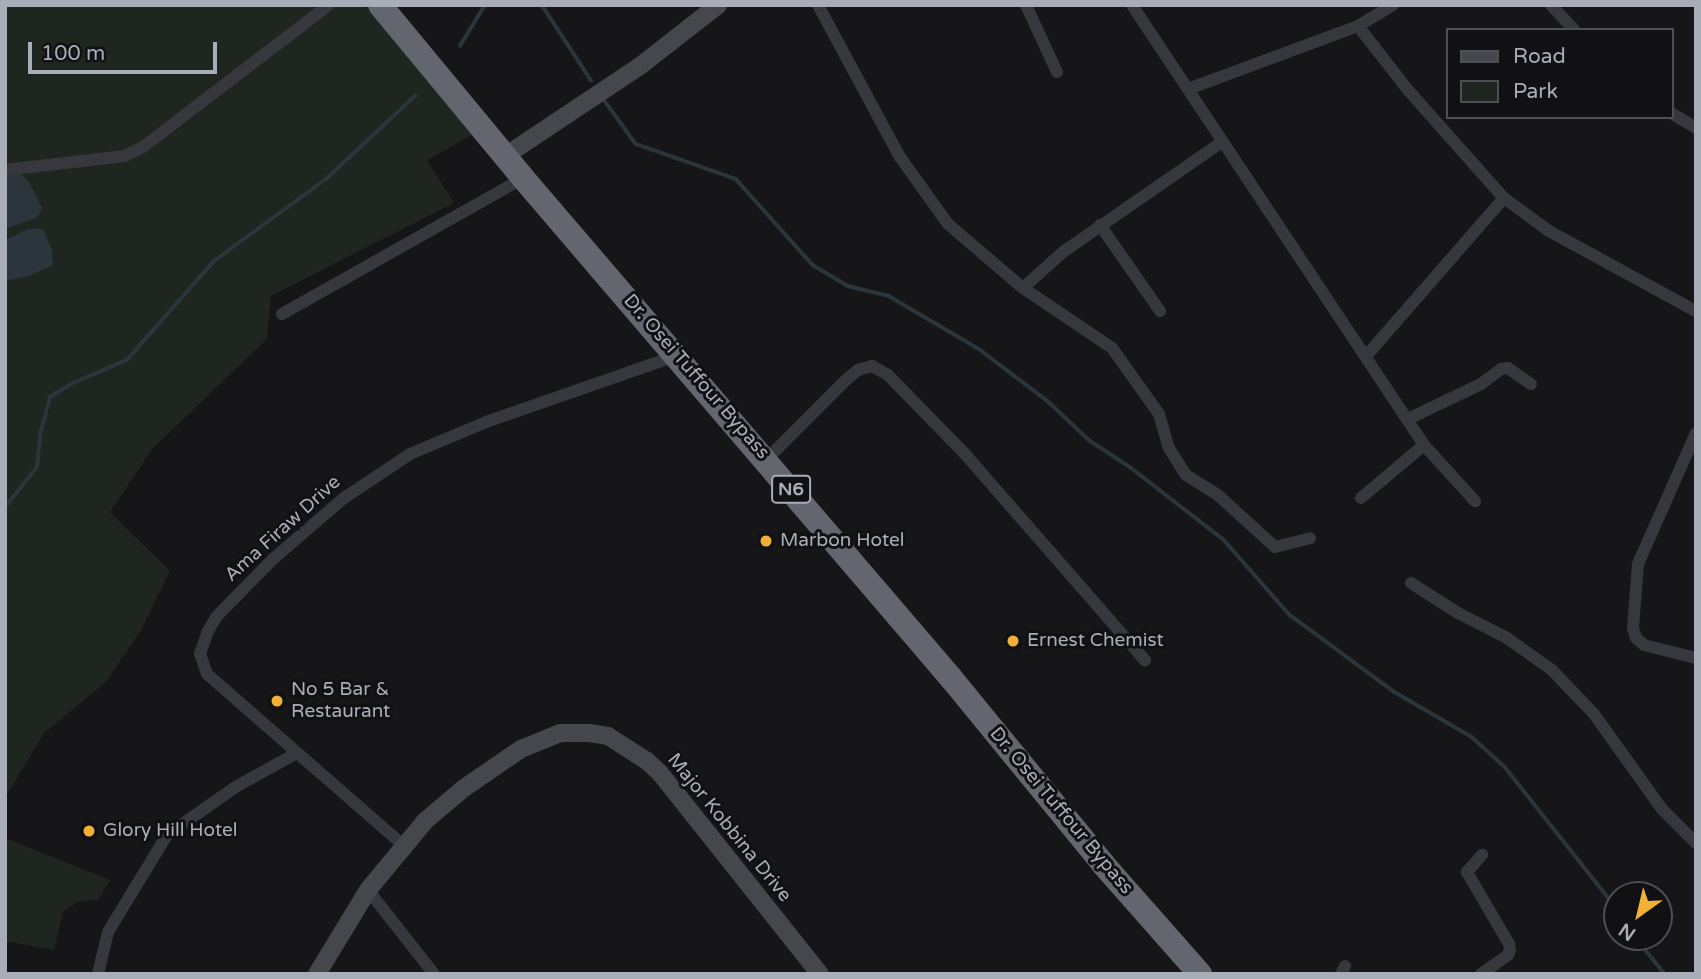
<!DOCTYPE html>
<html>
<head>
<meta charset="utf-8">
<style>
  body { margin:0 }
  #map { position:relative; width:1701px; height:979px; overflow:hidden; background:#161618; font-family:"Varela Round",sans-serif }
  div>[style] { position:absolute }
  .green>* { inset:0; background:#1e261f }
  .water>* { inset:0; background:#2c353c }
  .stream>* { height:3.5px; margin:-1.75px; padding:0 1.75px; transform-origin:1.75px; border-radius:1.75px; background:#2c353c }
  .street>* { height:12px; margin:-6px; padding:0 6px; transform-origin:6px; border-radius:6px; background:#37383d }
  .secondary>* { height:18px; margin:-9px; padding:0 9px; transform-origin:9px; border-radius:9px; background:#45474d }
  .highway>* { height:24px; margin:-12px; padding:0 12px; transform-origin:12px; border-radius:12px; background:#63666e }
  .dots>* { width:19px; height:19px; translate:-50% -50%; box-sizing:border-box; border:4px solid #111113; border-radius:50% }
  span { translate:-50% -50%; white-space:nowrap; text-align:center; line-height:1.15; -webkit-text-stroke:6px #111113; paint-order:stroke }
  .shield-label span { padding:2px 5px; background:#111113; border:2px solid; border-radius:5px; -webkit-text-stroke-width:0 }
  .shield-label { font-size:18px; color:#a8adb8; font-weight:700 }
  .street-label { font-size:19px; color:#a8adb8 }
  .poi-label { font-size:19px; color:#a8adb8 }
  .left { translate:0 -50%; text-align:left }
  .frame { position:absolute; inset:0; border:7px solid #a8adb8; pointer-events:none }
  .legend { position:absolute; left:1446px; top:28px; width:228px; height:91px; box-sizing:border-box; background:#111113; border:2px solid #4d4f55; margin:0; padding:9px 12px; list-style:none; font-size:21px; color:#a8adb8 }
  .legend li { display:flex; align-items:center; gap:14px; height:35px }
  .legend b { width:35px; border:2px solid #4d4f55 }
  .north { position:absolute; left:1603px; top:881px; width:70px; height:70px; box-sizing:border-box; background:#111113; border:2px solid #4d4f55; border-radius:50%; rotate:214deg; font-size:19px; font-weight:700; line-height:28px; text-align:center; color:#a8adb8 }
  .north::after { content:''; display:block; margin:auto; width:24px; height:32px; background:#f2b134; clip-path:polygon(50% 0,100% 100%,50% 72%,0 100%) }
  .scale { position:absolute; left:28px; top:42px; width:189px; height:32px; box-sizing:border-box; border:4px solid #a8adb8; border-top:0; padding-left:9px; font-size:21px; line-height:24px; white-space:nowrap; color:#a8adb8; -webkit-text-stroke:5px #111113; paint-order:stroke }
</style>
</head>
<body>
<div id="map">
  <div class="green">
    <div style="clip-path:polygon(5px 5px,365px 5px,472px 135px,427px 160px,454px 203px,271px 296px,267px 339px,152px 449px,110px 512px,170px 571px,140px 632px,105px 683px,44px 733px,5px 798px)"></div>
    <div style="clip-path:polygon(5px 838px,110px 880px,98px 900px,77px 902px,63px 912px,54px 950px,5px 941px)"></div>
  </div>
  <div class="water">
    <div style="clip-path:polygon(20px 173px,29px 182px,42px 208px,38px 217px,5px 229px,5px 174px)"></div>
    <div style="clip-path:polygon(28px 229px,43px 229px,52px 250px,53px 265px,29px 276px,5px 281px,5px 240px)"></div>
  </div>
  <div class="stream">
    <div style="left:542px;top:5px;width:90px;rotate:56.8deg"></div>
    <div style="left:460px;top:46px;width:48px;rotate:-58.6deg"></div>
    <div style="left:605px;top:101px;width:53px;rotate:54.2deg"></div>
    <div style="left:636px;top:144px;width:106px;rotate:19.3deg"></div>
    <div style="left:736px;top:179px;width:115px;rotate:48.2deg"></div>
    <div style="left:813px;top:265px;width:41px;rotate:31deg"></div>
    <div style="left:848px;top:286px;width:42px;rotate:13.7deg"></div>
    <div style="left:889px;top:296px;width:104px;rotate:30.5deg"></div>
    <div style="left:979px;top:349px;width:88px;rotate:37.1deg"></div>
    <div style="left:1049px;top:402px;width:55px;rotate:43.5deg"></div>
    <div style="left:1089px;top:440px;width:49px;rotate:33.4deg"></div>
    <div style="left:1130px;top:467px;width:119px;rotate:37.8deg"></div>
    <div style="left:1224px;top:540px;width:100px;rotate:48.7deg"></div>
    <div style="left:1290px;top:615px;width:128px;rotate:36.4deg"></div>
    <div style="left:1393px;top:691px;width:91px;rotate:30.2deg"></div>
    <div style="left:1472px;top:737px;width:45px;rotate:42.3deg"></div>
    <div style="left:1505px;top:767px;width:181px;rotate:51.7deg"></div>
    <div style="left:5px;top:507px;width:51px;rotate:-51.3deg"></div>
    <div style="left:37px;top:467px;width:36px;rotate:-84deg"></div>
    <div style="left:41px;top:431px;width:35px;rotate:-75deg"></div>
    <div style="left:50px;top:397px;width:27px;rotate:-31deg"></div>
    <div style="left:73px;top:383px;width:59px;rotate:-23.1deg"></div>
    <div style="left:127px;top:360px;width:132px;rotate:-48.7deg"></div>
    <div style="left:214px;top:261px;width:139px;rotate:-36.2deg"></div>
    <div style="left:326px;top:179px;width:122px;rotate:-43deg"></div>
    <div style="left:1635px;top:937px;width:48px;rotate:51deg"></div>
  </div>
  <div class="street">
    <div style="left:818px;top:5px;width:173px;rotate:61.7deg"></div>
    <div style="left:900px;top:157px;width:82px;rotate:54.4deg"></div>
    <div style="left:948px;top:224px;width:99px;rotate:40.5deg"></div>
    <div style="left:1023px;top:288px;width:107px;rotate:34deg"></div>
    <div style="left:1112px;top:348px;width:81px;rotate:54.5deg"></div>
    <div style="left:1159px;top:414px;width:35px;rotate:74deg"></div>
    <div style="left:1169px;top:448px;width:32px;rotate:58deg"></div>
    <div style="left:1186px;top:475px;width:38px;rotate:32deg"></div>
    <div style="left:1218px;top:495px;width:77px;rotate:42.4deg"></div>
    <div style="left:1275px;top:547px;width:36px;rotate:-14deg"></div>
    <div style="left:1026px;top:5px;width:74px;rotate:65.2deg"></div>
    <div style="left:1132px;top:5px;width:528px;rotate:56.43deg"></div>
    <div style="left:1424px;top:445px;width:76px;rotate:47.7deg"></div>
    <div style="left:1551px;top:5px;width:34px;rotate:47deg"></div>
    <div style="left:1358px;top:26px;width:81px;rotate:52deg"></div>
    <div style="left:1408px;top:90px;width:144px;rotate:48.4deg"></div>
    <div style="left:1504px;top:198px;width:56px;rotate:36.3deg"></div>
    <div style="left:1549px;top:231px;width:167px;rotate:28.6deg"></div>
    <div style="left:1188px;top:89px;width:181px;rotate:-20.3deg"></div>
    <div style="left:1358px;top:26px;width:41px;rotate:-31deg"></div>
    <div style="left:1671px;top:113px;width:29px;rotate:31deg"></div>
    <div style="left:5px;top:170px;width:120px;rotate:-6.7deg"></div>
    <div style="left:124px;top:156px;width:21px;rotate:-25deg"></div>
    <div style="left:143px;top:147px;width:234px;rotate:-37.4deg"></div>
    <div style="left:1100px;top:225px;width:105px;rotate:55.1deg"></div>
    <div style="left:1023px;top:288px;width:54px;rotate:-42deg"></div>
    <div style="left:1063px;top:252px;width:193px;rotate:-34.7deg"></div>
    <div style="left:282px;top:314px;width:277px;rotate:-29.4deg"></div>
    <div style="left:1367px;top:355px;width:208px;rotate:-48.9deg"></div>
    <div style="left:1408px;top:419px;width:81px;rotate:-25.6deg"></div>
    <div style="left:1481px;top:384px;width:25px;rotate:-37deg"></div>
    <div style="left:1501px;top:369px;width:7px;rotate:-8deg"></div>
    <div style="left:1508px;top:368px;width:28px;rotate:35deg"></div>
    <div style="left:1696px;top:433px;width:143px;rotate:113.9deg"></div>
    <div style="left:1638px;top:564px;width:64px;rotate:94.5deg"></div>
    <div style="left:1633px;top:628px;width:10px;rotate:73deg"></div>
    <div style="left:1636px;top:638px;width:11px;rotate:41deg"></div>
    <div style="left:1644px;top:645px;width:54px;rotate:14deg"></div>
    <div style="left:767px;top:459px;width:112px;rotate:-45deg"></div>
    <div style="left:846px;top:380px;width:16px;rotate:-40deg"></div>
    <div style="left:858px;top:370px;width:15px;rotate:-16deg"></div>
    <div style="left:872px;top:366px;width:18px;rotate:29deg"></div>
    <div style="left:888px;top:375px;width:110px;rotate:45.7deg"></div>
    <div style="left:965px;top:454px;width:274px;rotate:48.9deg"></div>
    <div style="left:1361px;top:498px;width:82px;rotate:-40.1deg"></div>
    <div style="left:1411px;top:583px;width:56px;rotate:32.6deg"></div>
    <div style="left:1458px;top:613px;width:55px;rotate:27deg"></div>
    <div style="left:1507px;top:638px;width:55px;rotate:35.4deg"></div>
    <div style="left:1552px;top:670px;width:61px;rotate:46.3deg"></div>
    <div style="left:1594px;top:714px;width:117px;rotate:54.4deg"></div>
    <div style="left:1662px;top:809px;width:48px;rotate:45deg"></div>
    <div style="left:403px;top:845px;width:260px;rotate:-138.9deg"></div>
    <div style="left:207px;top:674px;width:21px;rotate:-109deg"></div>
    <div style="left:200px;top:654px;width:24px;rotate:-71deg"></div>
    <div style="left:208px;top:631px;width:17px;rotate:-59deg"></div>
    <div style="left:217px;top:616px;width:80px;rotate:-45.5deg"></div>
    <div style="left:273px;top:559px;width:94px;rotate:-40.7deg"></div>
    <div style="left:344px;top:498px;width:79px;rotate:-33.7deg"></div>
    <div style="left:410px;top:454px;width:82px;rotate:-22.8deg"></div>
    <div style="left:486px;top:422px;width:203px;rotate:-19.2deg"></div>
    <div style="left:368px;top:890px;width:107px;rotate:51.8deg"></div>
    <div style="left:98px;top:974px;width:43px;rotate:-76.6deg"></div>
    <div style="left:108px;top:932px;width:114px;rotate:-58.7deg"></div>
    <div style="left:167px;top:835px;width:85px;rotate:-35deg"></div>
    <div style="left:237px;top:786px;width:68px;rotate:-28.8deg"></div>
    <div style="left:1341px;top:974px;width:9px;rotate:-63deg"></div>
    <div style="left:1481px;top:974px;width:33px;rotate:-35deg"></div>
    <div style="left:1508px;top:955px;width:5px;rotate:-68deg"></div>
    <div style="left:1510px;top:950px;width:6px;rotate:-99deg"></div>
    <div style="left:1509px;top:944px;width:83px;rotate:-120.3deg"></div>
    <div style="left:1467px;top:872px;width:23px;rotate:-49deg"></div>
  </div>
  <div class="secondary">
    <div style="left:505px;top:156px;width:162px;rotate:-33.7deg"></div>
    <div style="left:640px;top:66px;width:99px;rotate:-38deg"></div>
    <div style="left:317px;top:974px;width:98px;rotate:-58.7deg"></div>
    <div style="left:368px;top:890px;width:89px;rotate:-50.4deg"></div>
    <div style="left:425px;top:821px;width:51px;rotate:-40.2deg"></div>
    <div style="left:464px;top:788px;width:69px;rotate:-34.4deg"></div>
    <div style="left:521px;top:749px;width:42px;rotate:-22.3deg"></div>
    <div style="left:560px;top:733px;width:29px"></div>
    <div style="left:589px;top:733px;width:19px;rotate:9deg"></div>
    <div style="left:608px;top:736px;width:46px;rotate:32.7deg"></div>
    <div style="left:647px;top:761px;width:18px;rotate:43deg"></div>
    <div style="left:660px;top:773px;width:257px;rotate:51.5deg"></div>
  </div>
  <div class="highway">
    <div style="left:380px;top:5px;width:224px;rotate:50.4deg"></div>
    <div style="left:523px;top:178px;width:658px;rotate:49.44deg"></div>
    <div style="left:951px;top:678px;width:240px;rotate:50.7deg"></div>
    <div style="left:1103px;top:864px;width:147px;rotate:48.6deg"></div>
  </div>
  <div class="dots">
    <div style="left:766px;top:541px;background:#f2b134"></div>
    <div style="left:1013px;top:641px;background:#f2b134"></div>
    <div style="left:277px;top:701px;background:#f2b134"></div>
    <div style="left:89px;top:831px;background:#f2b134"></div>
  </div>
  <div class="shield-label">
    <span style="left:791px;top:489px">N6</span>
  </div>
  <div class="street-label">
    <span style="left:696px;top:377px;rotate:49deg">Dr. Osei Tuffour Bypass</span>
    <span style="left:283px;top:529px;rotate:-42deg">Ama Firaw Drive</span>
    <span style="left:1061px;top:811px;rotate:50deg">Dr. Osei Tuffour Bypass</span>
    <span style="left:729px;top:828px;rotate:51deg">Major Kobbina Drive</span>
  </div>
  <div class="poi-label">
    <span class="left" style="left:780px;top:541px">Marbon Hotel</span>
    <span class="left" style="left:1027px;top:641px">Ernest Chemist</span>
    <span class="left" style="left:291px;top:701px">No 5 Bar &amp;<br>Restaurant</span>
    <span class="left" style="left:103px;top:831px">Glory Hill Hotel</span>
  </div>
  <div class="frame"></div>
  <ul class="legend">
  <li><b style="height:9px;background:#45474d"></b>Road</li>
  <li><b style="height:19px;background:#1e261f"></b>Park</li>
  </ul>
  <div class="north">N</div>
  <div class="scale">100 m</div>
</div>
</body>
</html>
